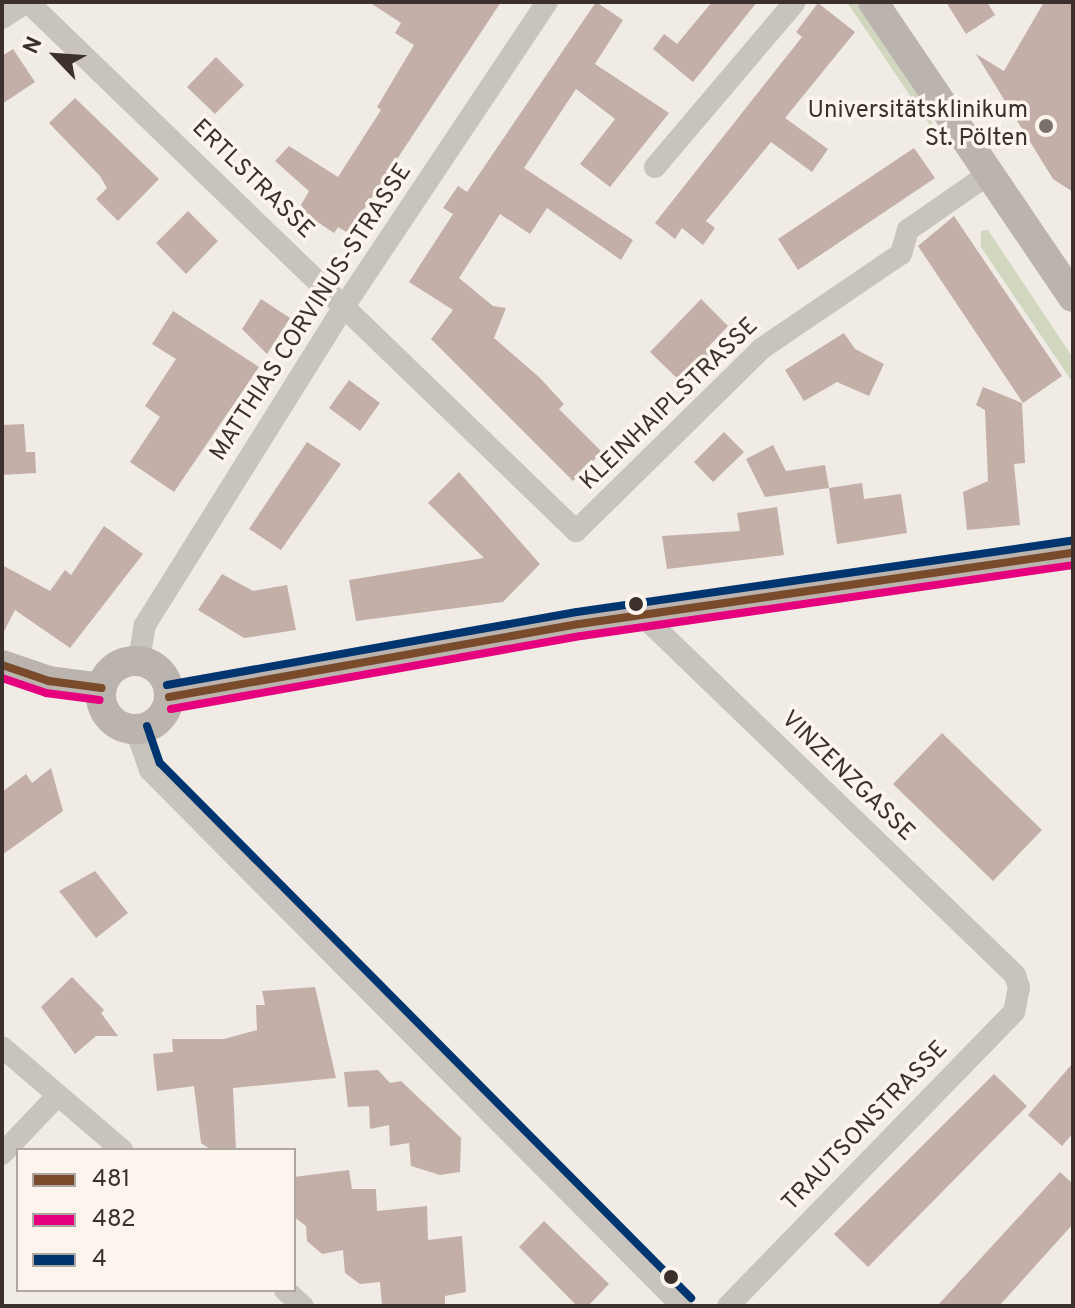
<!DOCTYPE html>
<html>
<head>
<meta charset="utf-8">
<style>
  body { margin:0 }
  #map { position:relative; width:1075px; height:1308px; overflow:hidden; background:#f0ebe5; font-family:Overpass,sans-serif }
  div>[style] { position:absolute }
  .green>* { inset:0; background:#d1d6bf }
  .building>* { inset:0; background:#c3afa7 }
  .street>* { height:22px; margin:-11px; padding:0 11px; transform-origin:11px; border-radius:11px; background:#c9c3be }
  .secondary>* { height:30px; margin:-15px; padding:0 15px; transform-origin:15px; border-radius:15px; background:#bab3ae }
  .secondary>.ring { margin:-15px; padding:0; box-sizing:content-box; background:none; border:30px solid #bab3ae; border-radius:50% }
  .bus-1>* { height:8px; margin:-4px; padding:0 4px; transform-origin:4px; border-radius:4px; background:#7a4b2a }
  .bus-2>* { height:8px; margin:-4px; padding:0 4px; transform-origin:4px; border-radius:4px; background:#e5007d }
  .bus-3>* { height:8px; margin:-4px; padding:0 4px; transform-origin:4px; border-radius:4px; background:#003570 }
  .dots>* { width:22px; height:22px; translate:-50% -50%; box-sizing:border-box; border:4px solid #fbf5ee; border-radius:50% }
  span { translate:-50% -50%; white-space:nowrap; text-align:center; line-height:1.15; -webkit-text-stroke:7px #fbf5ee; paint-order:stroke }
  .poi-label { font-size:24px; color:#3b302b }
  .right { translate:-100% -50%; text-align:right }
  .street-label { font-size:24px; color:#3b302b }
  .frame { position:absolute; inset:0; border:4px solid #3b302b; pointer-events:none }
  .legend { position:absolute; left:16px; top:1148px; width:280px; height:144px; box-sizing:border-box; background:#fbf5ee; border:2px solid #aea6a0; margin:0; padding:10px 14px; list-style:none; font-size:24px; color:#3b302b }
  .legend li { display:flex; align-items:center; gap:16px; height:40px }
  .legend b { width:40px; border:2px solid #aea6a0 }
  .north { position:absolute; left:16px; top:16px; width:80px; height:80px; -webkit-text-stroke:6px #fbf5ee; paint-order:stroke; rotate:295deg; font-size:22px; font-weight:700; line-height:32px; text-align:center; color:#3b302b }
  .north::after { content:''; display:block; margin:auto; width:28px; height:36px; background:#3b302b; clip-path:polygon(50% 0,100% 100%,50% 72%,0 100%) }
</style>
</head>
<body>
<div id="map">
  <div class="green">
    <div style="clip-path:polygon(847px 2px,858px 2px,915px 87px,940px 140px)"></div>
    <div style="clip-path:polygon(988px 230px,1073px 358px,1071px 380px,981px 247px,981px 231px)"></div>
  </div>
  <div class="building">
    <div style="clip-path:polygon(369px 2px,501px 2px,348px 233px,338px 227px,334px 233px,310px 217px,301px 205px,309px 191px,275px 161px,289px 146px,338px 177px,381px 110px,377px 107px,414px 45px,395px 33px,401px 23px)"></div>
    <div style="clip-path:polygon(596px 2px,623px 20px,595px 64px,669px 113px,610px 187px,580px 164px,615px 119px,576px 89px,524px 168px,633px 240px,621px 260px,547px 208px,530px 234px,500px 214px,459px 278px,493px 306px,506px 308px,494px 338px,539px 377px,564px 404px,559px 409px,602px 452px,573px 481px,431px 339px,453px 310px,409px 282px,453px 214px,443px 208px,458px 186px,467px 192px)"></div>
    <div style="clip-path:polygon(712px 2px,757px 2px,693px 82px,653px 49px,664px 34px,677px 44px)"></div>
    <div style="clip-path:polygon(946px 2px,987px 2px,995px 15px,966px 34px)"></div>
    <div style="clip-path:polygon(1044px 2px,1073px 2px,1073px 192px,1053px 179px,976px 54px,1004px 71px)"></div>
    <div style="clip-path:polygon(818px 3px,855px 32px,785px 118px,828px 149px,812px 172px,771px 142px,706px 221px,715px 228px,703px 245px,682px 228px,675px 239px,655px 223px,802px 37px,796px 32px)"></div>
    <div style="clip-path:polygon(13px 49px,35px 82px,2px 104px,2px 56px)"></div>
    <div style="clip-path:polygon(216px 57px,244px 85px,215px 114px,187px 87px)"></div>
    <div style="clip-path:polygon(75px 98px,159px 179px,118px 221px,96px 199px,107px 188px,100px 176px,49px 123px)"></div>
    <div style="clip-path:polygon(914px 148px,935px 178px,798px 270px,778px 239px)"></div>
    <div style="clip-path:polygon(188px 211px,218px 241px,186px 274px,156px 243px)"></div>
    <div style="clip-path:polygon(954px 216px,1062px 376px,1023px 403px,918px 246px)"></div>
    <div style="clip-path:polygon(261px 299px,290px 318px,267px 354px,242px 329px)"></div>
    <div style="clip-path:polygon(701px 299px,728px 326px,710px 345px,716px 351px,684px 385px,650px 352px)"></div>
    <div style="clip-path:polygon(173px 311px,259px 367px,174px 492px,130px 462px,160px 417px,145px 406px,176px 359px,152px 344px)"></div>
    <div style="clip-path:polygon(844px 333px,855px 349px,884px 364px,869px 396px,837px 382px,804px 401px,785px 370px)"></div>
    <div style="clip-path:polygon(349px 380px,380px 403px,360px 431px,329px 408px)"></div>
    <div style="clip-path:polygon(983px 387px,1022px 403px,1025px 463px,1014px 464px,1020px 525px,967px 530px,963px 492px,988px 481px,985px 410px,976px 405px)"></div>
    <div style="clip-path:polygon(24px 424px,26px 452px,35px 452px,36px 473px,2px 475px,2px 425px)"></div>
    <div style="clip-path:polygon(724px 432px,744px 452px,713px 482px,694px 462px)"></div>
    <div style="clip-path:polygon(307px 442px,341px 464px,281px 550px,249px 529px)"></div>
    <div style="clip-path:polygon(773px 445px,786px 471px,825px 465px,829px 488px,765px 497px,746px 459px)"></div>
    <div style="clip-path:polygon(459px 472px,540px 564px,503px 602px,356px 621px,349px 580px,484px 558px,428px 503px)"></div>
    <div style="clip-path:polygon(862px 483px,864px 499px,901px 494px,907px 533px,837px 544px,829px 488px)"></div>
    <div style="clip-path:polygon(777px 507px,784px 555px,667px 569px,662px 536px,740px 531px,737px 513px)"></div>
    <div style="clip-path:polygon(104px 526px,143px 554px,70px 648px,15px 610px,2px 635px,2px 565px,50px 591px,65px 570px,71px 575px)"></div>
    <div style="clip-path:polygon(222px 574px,253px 591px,287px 585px,296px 630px,244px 638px,198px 610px)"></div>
    <div style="clip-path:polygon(942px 733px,1042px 830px,993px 881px,893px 784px)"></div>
    <div style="clip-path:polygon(51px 768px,63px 811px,2px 855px,2px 792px,26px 774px,32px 783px)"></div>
    <div style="clip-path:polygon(95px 871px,128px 913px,96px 938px,59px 891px)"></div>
    <div style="clip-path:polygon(72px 977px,104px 1010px,101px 1013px,118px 1036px,96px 1036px,75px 1054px,41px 1007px)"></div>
    <div style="clip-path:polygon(315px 987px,336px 1078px,233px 1088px,236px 1150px,211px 1150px,201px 1143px,194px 1086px,157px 1091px,153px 1054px,173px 1052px,172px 1039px,224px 1039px,257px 1030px,256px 1005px,265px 1005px,262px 991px)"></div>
    <div style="clip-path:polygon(1073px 1063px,1073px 1133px,1062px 1146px,1028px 1115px)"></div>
    <div style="clip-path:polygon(378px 1070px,390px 1083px,401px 1081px,461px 1138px,460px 1172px,440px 1175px,411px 1166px,409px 1143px,390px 1146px,389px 1125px,370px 1129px,369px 1106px,348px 1107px,344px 1072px)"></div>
    <div style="clip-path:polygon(994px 1074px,1027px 1106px,868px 1267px,834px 1234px)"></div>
    <div style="clip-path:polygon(349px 1170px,352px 1189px,376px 1189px,377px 1211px,427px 1206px,428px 1240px,462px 1236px,466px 1292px,445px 1296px,445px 1306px,382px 1306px,380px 1282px,360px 1284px,345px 1273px,343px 1250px,322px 1254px,307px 1241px,306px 1226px,294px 1217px,294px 1177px)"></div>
    <div style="clip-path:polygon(1060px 1172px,1073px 1184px,1073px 1224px,999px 1306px,937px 1306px)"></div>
    <div style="clip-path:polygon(544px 1221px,609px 1284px,588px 1306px,577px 1306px,519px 1247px)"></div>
  </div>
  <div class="street">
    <div style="left:28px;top:2px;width:762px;rotate:43.99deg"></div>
    <div style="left:576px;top:531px;width:260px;rotate:-44.5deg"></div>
    <div style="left:761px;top:349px;width:169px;rotate:-34.2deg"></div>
    <div style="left:901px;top:254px;width:25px;rotate:-74deg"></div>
    <div style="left:908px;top:230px;width:96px;rotate:-34.8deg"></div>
    <div style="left:2px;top:18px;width:30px;rotate:-33deg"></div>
    <div style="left:655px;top:167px;width:216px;rotate:-49.7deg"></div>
    <div style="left:643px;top:616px;width:517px;rotate:43.98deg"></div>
    <div style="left:1015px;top:975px;width:13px;rotate:72deg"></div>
    <div style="left:1019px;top:987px;width:25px;rotate:101deg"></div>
    <div style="left:1014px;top:1012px;width:410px;rotate:134.2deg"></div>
    <div style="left:139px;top:661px;width:36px;rotate:-81deg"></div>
    <div style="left:145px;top:625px;width:377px;rotate:-58deg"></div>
    <div style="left:345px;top:305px;width:364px;rotate:-56.3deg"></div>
    <div style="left:136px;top:730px;width:42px;rotate:70.7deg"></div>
    <div style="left:150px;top:770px;width:755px;rotate:45.21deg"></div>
    <div style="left:2px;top:1047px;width:158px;rotate:40.6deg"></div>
    <div style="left:2px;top:1154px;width:81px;rotate:-46.5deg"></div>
    <div style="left:285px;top:1290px;width:24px;rotate:42deg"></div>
  </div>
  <div class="secondary">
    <div style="left:873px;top:2px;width:356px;rotate:55.9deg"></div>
    <div class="ring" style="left:101px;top:661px;width:38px;height:38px"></div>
    <div style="left:2px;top:665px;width:50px;rotate:18.8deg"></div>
    <div style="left:49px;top:681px;width:53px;rotate:7.5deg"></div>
    <div style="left:169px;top:697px;width:416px;rotate:-10.1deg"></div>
    <div style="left:579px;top:624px;width:499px;rotate:-8.2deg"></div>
  </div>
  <div class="bus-1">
    <div style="left:2px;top:665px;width:50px;rotate:18.8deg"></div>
    <div style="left:49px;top:681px;width:53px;rotate:7.5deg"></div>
    <div style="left:169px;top:697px;width:416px;rotate:-10.1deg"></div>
    <div style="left:579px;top:624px;width:499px;rotate:-8.2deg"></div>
  </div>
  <div class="bus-2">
    <div style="left:2px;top:678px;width:46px;rotate:18.8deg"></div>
    <div style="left:46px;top:693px;width:54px;rotate:7.4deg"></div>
    <div style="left:171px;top:709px;width:416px;rotate:-10.1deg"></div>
    <div style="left:581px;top:636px;width:497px;rotate:-8.2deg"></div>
  </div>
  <div class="bus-3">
    <div style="left:167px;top:685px;width:416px;rotate:-10.1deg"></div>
    <div style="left:577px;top:612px;width:499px;rotate:-8.2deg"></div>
    <div style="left:147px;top:726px;width:39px;rotate:71deg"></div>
    <div style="left:160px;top:763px;width:754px;rotate:45.21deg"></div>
  </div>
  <div class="dots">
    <div style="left:1046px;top:126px;background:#7a716c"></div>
    <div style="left:636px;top:604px;background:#3b302b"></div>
    <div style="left:671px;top:1277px;background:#3b302b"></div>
  </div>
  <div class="poi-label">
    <span class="right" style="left:1028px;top:126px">Universitätsklinikum<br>St. Pölten</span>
  </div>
  <div class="street-label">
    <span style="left:252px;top:180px;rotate:44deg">ERTLSTRASSE</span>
    <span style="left:312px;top:313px;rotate:-57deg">MATTHIAS CORVINUS-STRASSE</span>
    <span style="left:670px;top:405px;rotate:-44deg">KLEINHAIPLSTRASSE</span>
    <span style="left:847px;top:777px;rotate:44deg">VINZENZGASSE</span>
    <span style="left:866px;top:1127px;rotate:-46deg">TRAUTSONSTRASSE</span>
  </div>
  <div class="frame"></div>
  <ul class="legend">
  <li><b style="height:10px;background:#7a4b2a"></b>481</li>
  <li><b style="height:10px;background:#e5007d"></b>482</li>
  <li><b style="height:10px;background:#003570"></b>4</li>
  </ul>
  <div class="north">N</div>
</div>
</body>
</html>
